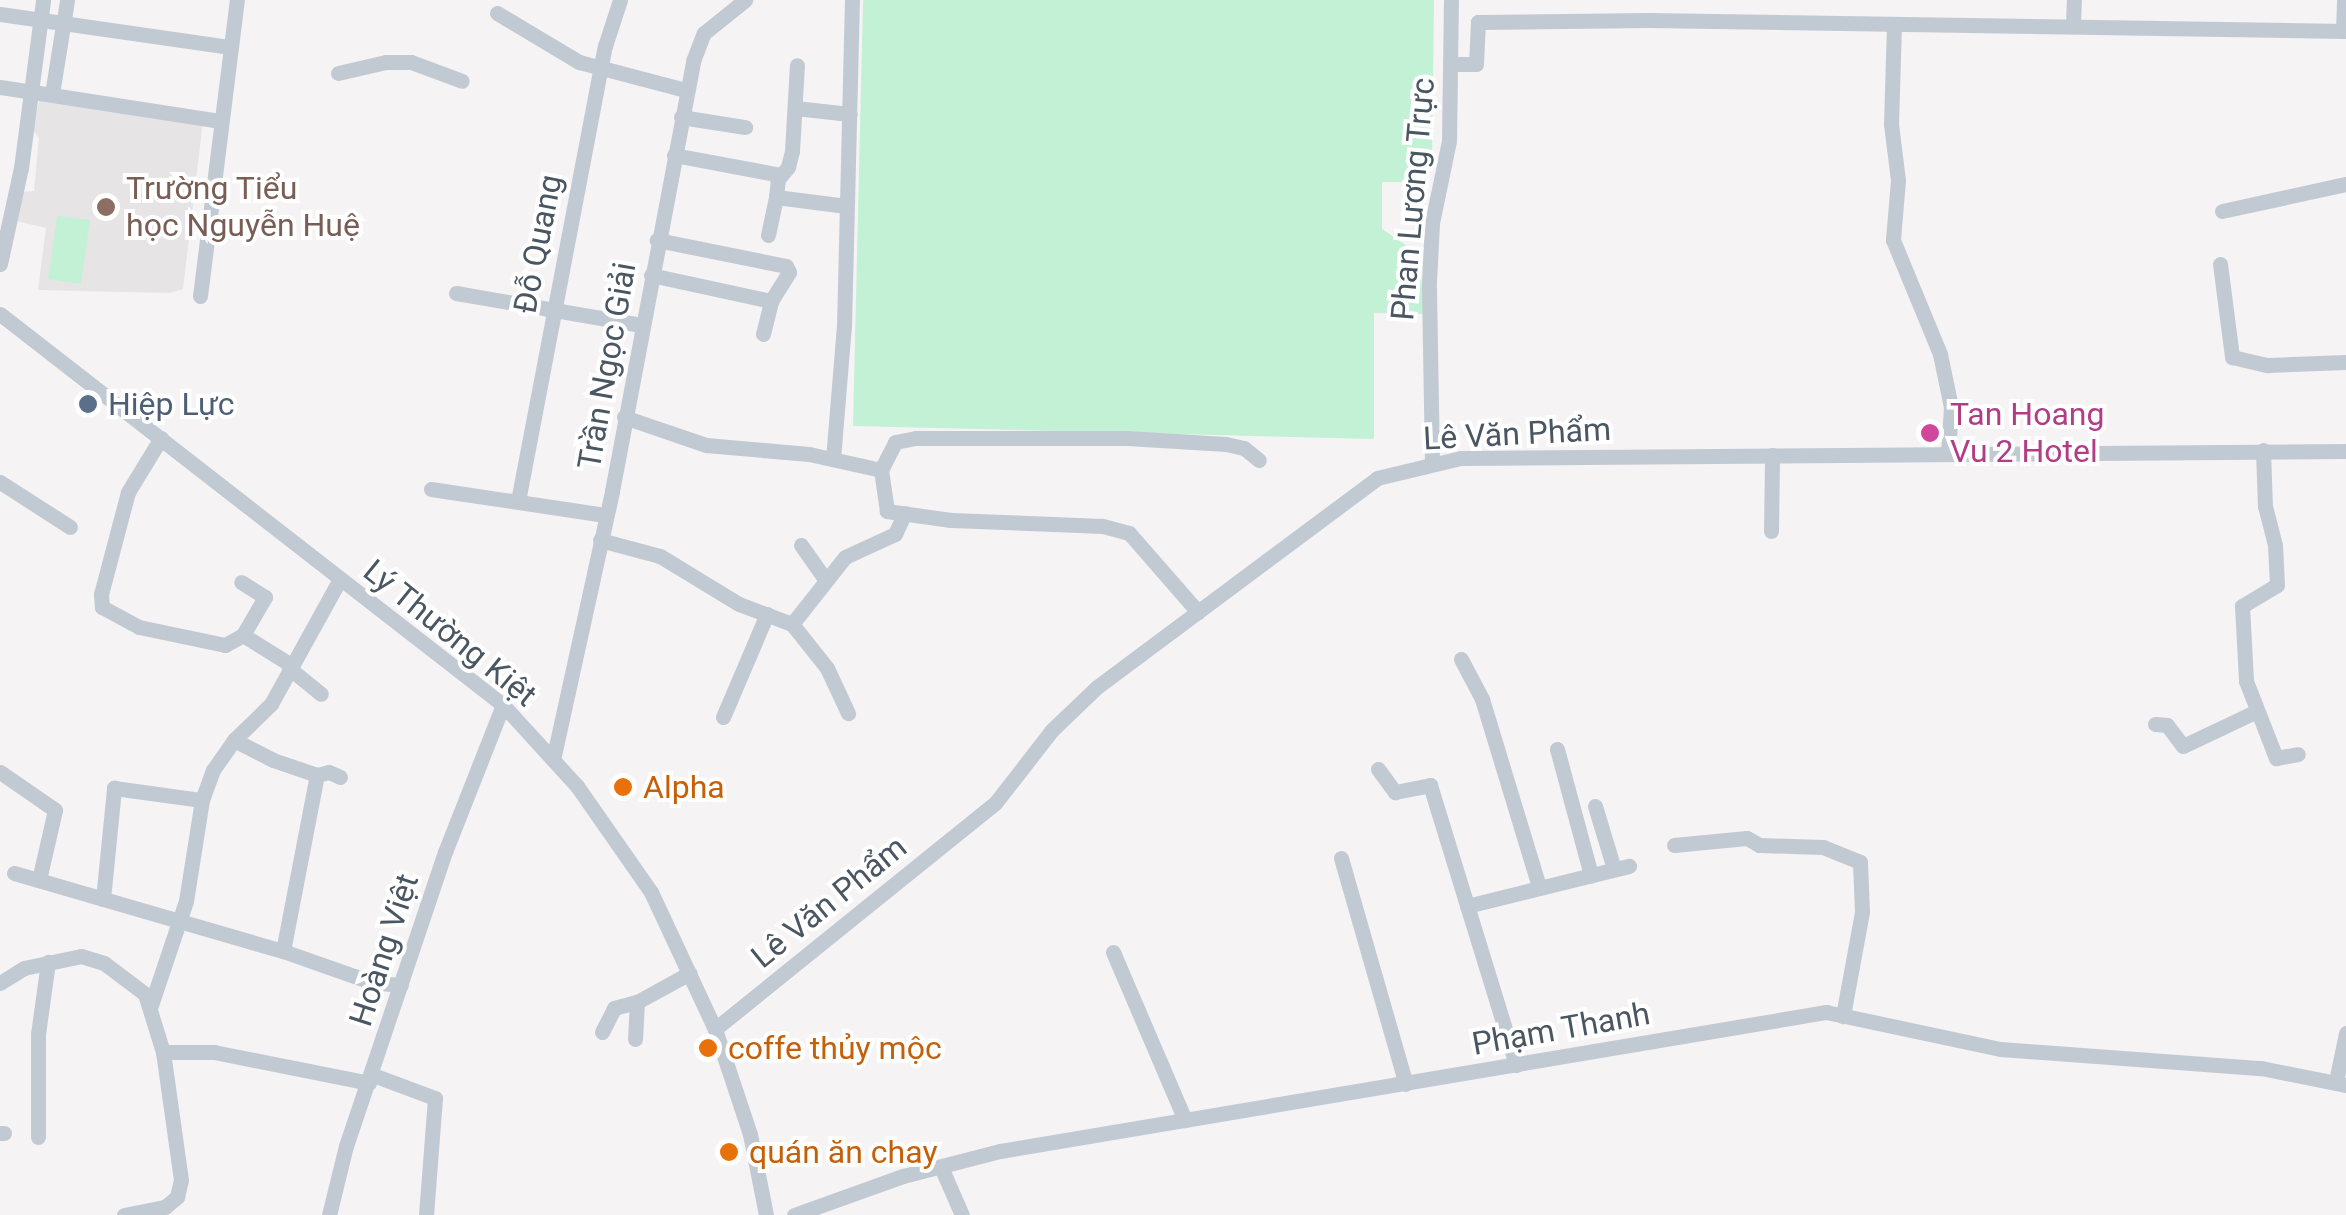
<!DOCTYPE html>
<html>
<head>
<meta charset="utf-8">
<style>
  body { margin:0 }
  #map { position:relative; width:2346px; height:1215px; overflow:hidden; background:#f5f3f3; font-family:Roboto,sans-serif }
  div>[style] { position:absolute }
  .education>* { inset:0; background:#e6e4e5 }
  .green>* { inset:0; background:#c3f1d5 }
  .minor>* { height:15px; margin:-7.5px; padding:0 7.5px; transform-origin:7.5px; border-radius:7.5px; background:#c1cad2 }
  .dots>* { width:28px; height:28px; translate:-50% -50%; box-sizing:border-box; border:5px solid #fff; border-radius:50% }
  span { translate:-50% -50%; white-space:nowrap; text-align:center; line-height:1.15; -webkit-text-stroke:8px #fff; paint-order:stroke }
  .education-label { font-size:32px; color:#785e54 }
  .left { translate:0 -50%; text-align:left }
  .street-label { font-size:32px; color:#4a5661 }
  .service-label { font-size:32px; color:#4e5e75 }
  .hotel-label { font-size:32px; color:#b23c85 }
  .food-label { font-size:32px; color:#c56008 }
</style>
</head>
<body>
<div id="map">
  <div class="education">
    <div style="clip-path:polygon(40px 96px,203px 121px,183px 289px,169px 293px,38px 290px,46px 228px,16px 221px,22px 192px,34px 191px,39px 138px,33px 130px)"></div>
  </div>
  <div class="green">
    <div style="clip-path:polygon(863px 0,1434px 0,1432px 158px,1428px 173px,1418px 182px,1382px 182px,1382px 229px,1419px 254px,1424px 314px,1374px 313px,1374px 439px,853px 426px)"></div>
    <div style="clip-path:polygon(57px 216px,90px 220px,81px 284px,48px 279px)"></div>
  </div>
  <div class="minor">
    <div style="left:497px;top:13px;width:96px;rotate:30.9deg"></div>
    <div style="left:579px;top:62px;width:111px;rotate:14.7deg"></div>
    <div style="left:0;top:14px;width:231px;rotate:8.2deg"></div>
    <div style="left:1894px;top:24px;width:100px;rotate:91.7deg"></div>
    <div style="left:1891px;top:124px;width:56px;rotate:82.9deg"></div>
    <div style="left:1898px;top:180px;width:60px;rotate:94.8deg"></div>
    <div style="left:1893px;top:240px;width:123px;rotate:67.6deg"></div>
    <div style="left:1940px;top:354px;width:54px;rotate:78.3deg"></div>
    <div style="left:1951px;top:407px;width:46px;rotate:93.7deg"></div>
    <div style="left:2073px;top:24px;width:24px;rotate:-88deg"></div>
    <div style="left:2343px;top:31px;width:31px;rotate:-88deg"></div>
    <div style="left:1451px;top:64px;width:25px"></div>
    <div style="left:1476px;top:64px;width:42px;rotate:-87.3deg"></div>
    <div style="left:1478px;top:22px;width:171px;rotate:-0.7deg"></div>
    <div style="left:1649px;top:20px;width:697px;rotate:0.9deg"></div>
    <div style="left:338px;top:73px;width:49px;rotate:-12.9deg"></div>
    <div style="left:386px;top:62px;width:25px"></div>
    <div style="left:411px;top:62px;width:54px;rotate:20.4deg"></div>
    <div style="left:0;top:87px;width:222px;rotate:8.8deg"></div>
    <div style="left:52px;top:94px;width:95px;rotate:-80.9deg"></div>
    <div style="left:795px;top:108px;width:55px;rotate:6.2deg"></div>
    <div style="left:681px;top:117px;width:65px;rotate:8.9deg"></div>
    <div style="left:674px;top:155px;width:109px;rotate:10.6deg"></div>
    <div style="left:776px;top:197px;width:18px;rotate:-84deg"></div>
    <div style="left:778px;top:179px;width:16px;rotate:-50deg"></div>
    <div style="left:788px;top:167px;width:16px;rotate:-76deg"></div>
    <div style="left:792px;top:151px;width:86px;rotate:-86.7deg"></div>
    <div style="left:2222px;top:211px;width:127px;rotate:-12.3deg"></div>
    <div style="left:768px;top:235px;width:39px;rotate:-78deg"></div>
    <div style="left:776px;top:197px;width:71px;rotate:7.3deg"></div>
    <div style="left:0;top:264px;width:98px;rotate:-77.7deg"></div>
    <div style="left:21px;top:168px;width:169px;rotate:-82.5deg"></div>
    <div style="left:2220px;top:264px;width:94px;rotate:82.6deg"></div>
    <div style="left:2232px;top:357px;width:37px;rotate:13deg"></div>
    <div style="left:2268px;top:365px;width:78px;rotate:-2.2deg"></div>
    <div style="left:651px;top:275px;width:123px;rotate:12.2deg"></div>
    <div style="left:771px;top:301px;width:34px;rotate:-58deg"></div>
    <div style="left:789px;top:272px;width:7px;rotate:-117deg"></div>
    <div style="left:786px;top:266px;width:132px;rotate:-168.6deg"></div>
    <div style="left:456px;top:293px;width:188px;rotate:9.8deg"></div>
    <div style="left:200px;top:296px;width:298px;rotate:-82.9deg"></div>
    <div style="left:0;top:314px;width:637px;rotate:37.86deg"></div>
    <div style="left:503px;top:705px;width:110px;rotate:47.6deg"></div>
    <div style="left:577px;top:786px;width:129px;rotate:55.1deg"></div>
    <div style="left:651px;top:892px;width:151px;rotate:65deg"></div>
    <div style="left:715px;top:1029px;width:111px;rotate:71.6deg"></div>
    <div style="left:750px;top:1134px;width:83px;rotate:78.8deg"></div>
    <div style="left:763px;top:334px;width:34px;rotate:-76deg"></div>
    <div style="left:624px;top:417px;width:87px;rotate:18.9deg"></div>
    <div style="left:706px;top:445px;width:103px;rotate:5deg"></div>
    <div style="left:809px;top:454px;width:74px;rotate:12.5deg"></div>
    <div style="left:161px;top:438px;width:63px;rotate:121.4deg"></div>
    <div style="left:128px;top:492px;width:106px;rotate:104.8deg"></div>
    <div style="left:101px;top:594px;width:13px;rotate:86deg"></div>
    <div style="left:102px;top:607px;width:42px;rotate:28.4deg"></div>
    <div style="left:139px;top:627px;width:88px;rotate:11.8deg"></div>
    <div style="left:225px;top:645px;width:21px;rotate:-29deg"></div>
    <div style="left:243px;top:635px;width:44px;rotate:-59.9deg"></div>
    <div style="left:265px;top:597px;width:28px;rotate:-148deg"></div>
    <div style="left:2263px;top:450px;width:56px;rotate:88deg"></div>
    <div style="left:2265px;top:506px;width:40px;rotate:75.6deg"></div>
    <div style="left:2275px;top:545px;width:40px;rotate:87.1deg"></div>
    <div style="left:2277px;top:585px;width:41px;rotate:149deg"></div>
    <div style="left:2242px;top:606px;width:75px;rotate:86.9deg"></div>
    <div style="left:2246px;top:681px;width:83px;rotate:68.7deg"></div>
    <div style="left:2276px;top:758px;width:22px;rotate:-10deg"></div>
    <div style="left:833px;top:459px;width:133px;rotate:-85.3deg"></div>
    <div style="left:844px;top:326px;width:326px;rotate:-88.6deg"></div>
    <div style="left:1432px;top:462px;width:180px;rotate:-91deg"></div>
    <div style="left:1429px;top:282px;width:59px;rotate:-87.1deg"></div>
    <div style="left:1432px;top:223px;width:84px;rotate:-78.3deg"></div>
    <div style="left:1449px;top:141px;width:141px;rotate:-89.2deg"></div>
    <div style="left:0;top:482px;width:83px;rotate:32.7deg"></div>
    <div style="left:431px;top:489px;width:176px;rotate:8.5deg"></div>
    <div style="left:518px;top:501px;width:463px;rotate:-79.2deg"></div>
    <div style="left:605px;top:46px;width:48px;rotate:-71.9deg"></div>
    <div style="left:1771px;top:531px;width:76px;rotate:-89.2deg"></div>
    <div style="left:600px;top:540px;width:62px;rotate:14.9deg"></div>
    <div style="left:660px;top:556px;width:92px;rotate:31.3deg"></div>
    <div style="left:739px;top:604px;width:57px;rotate:20.7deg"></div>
    <div style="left:792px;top:624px;width:56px;rotate:51.5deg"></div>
    <div style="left:827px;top:668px;width:50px;rotate:65deg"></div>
    <div style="left:801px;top:545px;width:42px;rotate:54.8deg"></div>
    <div style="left:1198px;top:612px;width:105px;rotate:-131.1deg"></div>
    <div style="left:1129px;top:533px;width:28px;rotate:-165deg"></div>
    <div style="left:1102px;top:526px;width:151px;rotate:-177.7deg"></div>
    <div style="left:951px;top:520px;width:65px;rotate:-172deg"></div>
    <div style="left:887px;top:511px;width:41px;rotate:-98.3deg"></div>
    <div style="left:881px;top:470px;width:31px;rotate:-63deg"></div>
    <div style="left:895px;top:442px;width:21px;rotate:-11deg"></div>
    <div style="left:916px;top:438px;width:211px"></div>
    <div style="left:1127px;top:438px;width:99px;rotate:3.5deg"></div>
    <div style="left:1226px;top:444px;width:18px;rotate:13deg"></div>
    <div style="left:1244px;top:448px;width:19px;rotate:39deg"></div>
    <div style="left:792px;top:624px;width:85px;rotate:-51.7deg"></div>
    <div style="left:845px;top:557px;width:55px;rotate:-24.7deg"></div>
    <div style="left:895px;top:534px;width:23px;rotate:-65deg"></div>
    <div style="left:243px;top:635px;width:57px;rotate:32deg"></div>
    <div style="left:1461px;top:659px;width:45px;rotate:62.3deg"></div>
    <div style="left:1482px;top:699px;width:196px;rotate:73.1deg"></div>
    <div style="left:289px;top:668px;width:41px;rotate:39.1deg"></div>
    <div style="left:723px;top:717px;width:112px;rotate:-66.9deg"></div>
    <div style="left:2155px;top:724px;width:12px;rotate:5deg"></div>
    <div style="left:2167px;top:725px;width:26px;rotate:53deg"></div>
    <div style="left:2183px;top:746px;width:80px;rotate:-25.3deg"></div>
    <div style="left:234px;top:740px;width:44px;rotate:27.1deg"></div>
    <div style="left:273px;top:760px;width:46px;rotate:18.8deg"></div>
    <div style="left:317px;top:775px;width:12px;rotate:-14deg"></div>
    <div style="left:329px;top:772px;width:12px;rotate:24deg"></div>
    <div style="left:1557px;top:749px;width:131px;rotate:74.9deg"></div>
    <div style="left:553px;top:760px;width:275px;rotate:-77.6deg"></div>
    <div style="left:612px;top:491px;width:438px;rotate:-79.3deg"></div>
    <div style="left:693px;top:61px;width:30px;rotate:-69deg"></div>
    <div style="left:704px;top:33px;width:53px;rotate:-38.8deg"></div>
    <div style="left:1378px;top:769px;width:29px;rotate:54deg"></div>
    <div style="left:1395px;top:792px;width:36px;rotate:-11deg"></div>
    <div style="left:1430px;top:785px;width:293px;rotate:72.9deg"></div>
    <div style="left:0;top:772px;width:67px;rotate:34.6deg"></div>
    <div style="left:55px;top:810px;width:72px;rotate:102.9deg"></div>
    <div style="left:202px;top:800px;width:32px;rotate:-70deg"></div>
    <div style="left:213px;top:770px;width:37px;rotate:-55deg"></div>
    <div style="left:234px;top:740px;width:52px;rotate:-44.2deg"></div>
    <div style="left:271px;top:704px;width:143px;rotate:-61.1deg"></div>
    <div style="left:1595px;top:806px;width:66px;rotate:73.2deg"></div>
    <div style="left:1674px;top:845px;width:73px;rotate:-5.5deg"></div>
    <div style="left:1747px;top:838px;width:14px;rotate:30deg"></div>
    <div style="left:1759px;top:845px;width:64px;rotate:1.8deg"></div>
    <div style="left:1823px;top:847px;width:40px;rotate:22deg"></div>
    <div style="left:1860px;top:862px;width:50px;rotate:87.7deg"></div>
    <div style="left:1862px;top:912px;width:106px;rotate:100.4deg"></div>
    <div style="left:1341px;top:858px;width:235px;rotate:74deg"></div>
    <div style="left:14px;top:873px;width:280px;rotate:16.2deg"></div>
    <div style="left:283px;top:951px;width:93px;rotate:19.4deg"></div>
    <div style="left:371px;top:982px;width:30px;rotate:6deg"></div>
    <div style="left:103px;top:899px;width:112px;rotate:-84.3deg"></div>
    <div style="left:114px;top:788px;width:89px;rotate:7.8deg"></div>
    <div style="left:202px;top:800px;width:102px;rotate:99deg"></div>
    <div style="left:186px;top:901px;width:110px;rotate:108.6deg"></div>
    <div style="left:1467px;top:906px;width:167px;rotate:-13.9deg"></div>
    <div style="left:283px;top:951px;width:179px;rotate:-79.1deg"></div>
    <div style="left:1113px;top:952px;width:183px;rotate:66.8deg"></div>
    <div style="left:0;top:983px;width:28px;rotate:-32deg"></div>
    <div style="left:24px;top:968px;width:58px;rotate:-11.9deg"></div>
    <div style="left:81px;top:956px;width:24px;rotate:17deg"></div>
    <div style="left:104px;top:963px;width:51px;rotate:37.1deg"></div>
    <div style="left:145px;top:994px;width:61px;rotate:72.8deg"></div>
    <div style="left:163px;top:1052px;width:51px"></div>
    <div style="left:214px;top:1052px;width:158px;rotate:11.3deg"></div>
    <div style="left:715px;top:1029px;width:361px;rotate:-38.9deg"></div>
    <div style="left:996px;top:802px;width:91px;rotate:-52.1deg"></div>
    <div style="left:1052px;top:730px;width:62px;rotate:-43.7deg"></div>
    <div style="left:1097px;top:687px;width:349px;rotate:-36.7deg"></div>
    <div style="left:1377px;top:478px;width:86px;rotate:-13.4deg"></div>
    <div style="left:1461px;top:458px;width:885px;rotate:-0.45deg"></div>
    <div style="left:602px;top:1032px;width:27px;rotate:-63deg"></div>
    <div style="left:614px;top:1008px;width:24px;rotate:-15deg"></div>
    <div style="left:635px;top:1039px;width:37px;rotate:-87deg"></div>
    <div style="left:637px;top:1002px;width:60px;rotate:-28.7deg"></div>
    <div style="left:373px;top:1075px;width:66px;rotate:20.4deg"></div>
    <div style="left:435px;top:1098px;width:117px;rotate:94.4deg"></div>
    <div style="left:2336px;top:1081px;width:49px;rotate:-78.2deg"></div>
    <div style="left:0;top:1133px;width:4px"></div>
    <div style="left:38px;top:1137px;width:103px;rotate:-90deg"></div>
    <div style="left:38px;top:1034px;width:73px;rotate:-82.1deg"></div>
    <div style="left:941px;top:1167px;width:52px;rotate:66.4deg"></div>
    <div style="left:124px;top:1215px;width:42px;rotate:-11deg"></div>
    <div style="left:165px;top:1207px;width:16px;rotate:-40deg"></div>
    <div style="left:177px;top:1197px;width:17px;rotate:-77deg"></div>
    <div style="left:181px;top:1180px;width:129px;rotate:-98deg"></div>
    <div style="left:329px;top:1215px;width:71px;rotate:-76.2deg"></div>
    <div style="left:346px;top:1146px;width:310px;rotate:-71.4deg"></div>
    <div style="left:445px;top:852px;width:158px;rotate:-68.5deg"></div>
    <div style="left:794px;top:1215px;width:116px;rotate:-19.7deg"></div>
    <div style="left:903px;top:1176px;width:100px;rotate:-14.5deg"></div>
    <div style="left:1000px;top:1151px;width:838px;rotate:-9.55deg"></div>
    <div style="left:1826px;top:1012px;width:178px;rotate:12deg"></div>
    <div style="left:2000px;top:1049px;width:262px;rotate:4.2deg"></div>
    <div style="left:2261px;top:1068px;width:87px;rotate:11.3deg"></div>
  </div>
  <div class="dots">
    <div style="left:106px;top:207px;background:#8d6e63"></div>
    <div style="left:88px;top:404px;background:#5c6f8a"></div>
    <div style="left:1930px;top:433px;background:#d1479c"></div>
    <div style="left:623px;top:787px;background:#e8710a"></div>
    <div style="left:708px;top:1048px;background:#e8710a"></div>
    <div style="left:729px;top:1152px;background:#e8710a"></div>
  </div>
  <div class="education-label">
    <span class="left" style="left:126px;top:207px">Trường Tiểu<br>học Nguyễn Huệ</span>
  </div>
  <div class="street-label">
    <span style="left:1413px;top:199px;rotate:-85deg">Phan Lương Trực</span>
    <span style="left:538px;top:244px;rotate:-79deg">Đỗ Quang</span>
    <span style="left:607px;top:366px;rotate:-80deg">Trần Ngọc Giải</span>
    <span style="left:1517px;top:434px;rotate:-3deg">Lê Văn Phẩm</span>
    <span style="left:450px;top:633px;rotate:39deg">Lý Thường Kiệt</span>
    <span style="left:829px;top:902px;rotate:-39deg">Lê Văn Phẩm</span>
    <span style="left:384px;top:950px;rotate:-72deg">Hoàng Việt</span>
    <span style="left:1561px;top:1029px;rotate:-10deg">Phạm Thanh</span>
  </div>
  <div class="service-label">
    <span class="left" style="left:108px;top:404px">Hiệp Lực</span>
  </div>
  <div class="hotel-label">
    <span class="left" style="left:1950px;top:433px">Tan Hoang<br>Vu 2 Hotel</span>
  </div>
  <div class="food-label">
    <span class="left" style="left:643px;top:787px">Alpha</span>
    <span class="left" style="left:728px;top:1048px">coffe thủy mộc</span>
    <span class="left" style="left:749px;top:1152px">quán ăn chay</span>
  </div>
</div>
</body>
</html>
